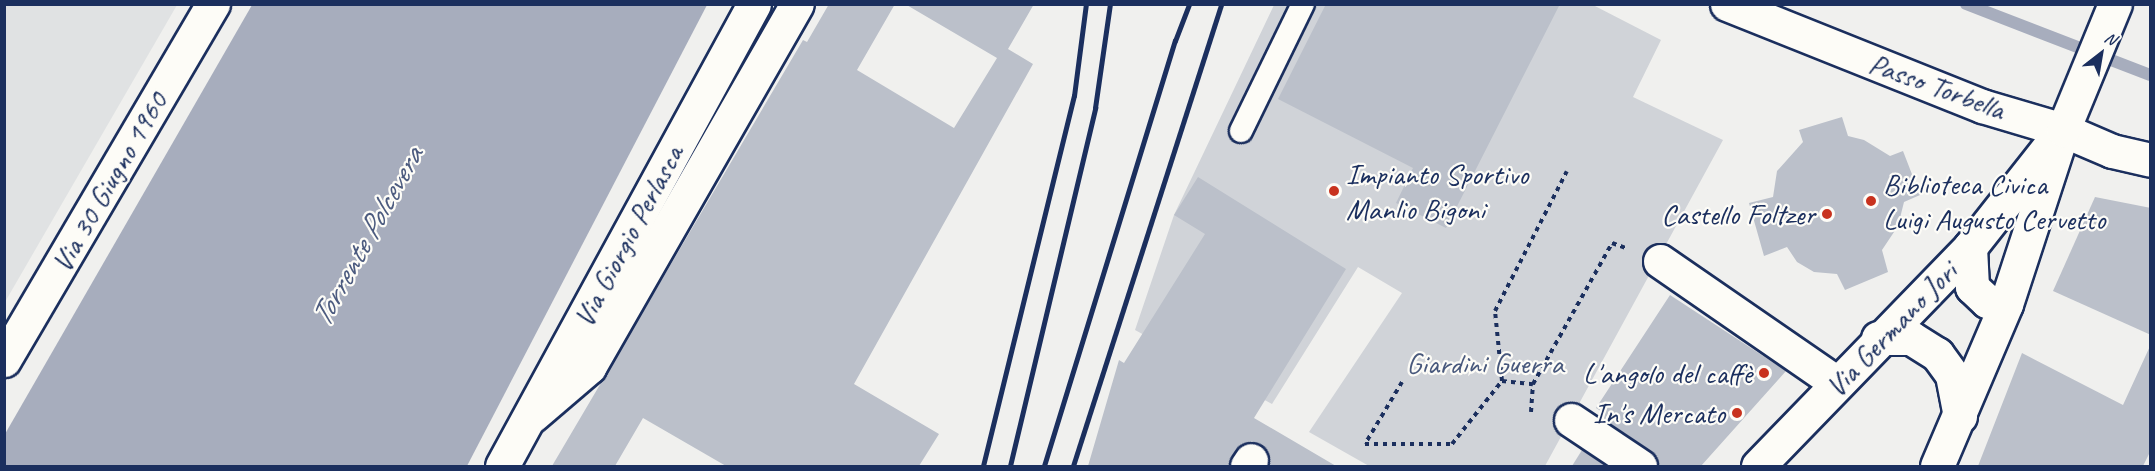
<!DOCTYPE html>
<html>
<head>
<meta charset="utf-8">
<style>
  body { margin:0 }
  #map { position:relative; width:2155px; height:471px; overflow:hidden; background:#f0f0ee; font-family:Caveat,sans-serif }
  div>[style] { position:absolute }
  .built>* { inset:0; background:#e0e2e3 }
  .green>* { inset:0; background:#d0d3d8 }
  .water>* { inset:0; background:#a7adbd }
  .stream>* { height:12px; margin:-6px; padding:0 6px; transform-origin:6px; border-radius:6px; background:#a7adbd }
  .building>* { inset:0; background:#bbc0ca }
  .path>* { height:4px; margin-top:-2px; transform-origin:0; background:repeating-linear-gradient(90deg,#1b2f5e 0 4.5px,transparent 0 9px) }
  .roads { filter:drop-shadow(2px 0 #1b2f5e) drop-shadow(-2px 0 #1b2f5e) drop-shadow(0 2px #1b2f5e) drop-shadow(0 -2px #1b2f5e) }
  .lane>* { height:22px; margin:-11px; padding:0 11px; transform-origin:11px; border-radius:11px; background:#fdfcf7 }
  .street>* { height:33px; margin:-16.5px; padding:0 16.5px; transform-origin:16.5px; border-radius:16.5px; background:#fdfcf7 }
  .secondary>* { height:33px; margin:-16.5px; padding:0 16.5px; transform-origin:16.5px; border-radius:16.5px; background:#fdfcf7 }
  .primary>* { height:33px; margin:-16.5px; padding:0 16.5px; transform-origin:16.5px; border-radius:16.5px; background:#fdfcf7 }
  .rail>* { height:4.5px; margin:-2.25px; padding:0 2.25px; transform-origin:2.25px; border-radius:2.25px; background:#1b2f5e }
  .dots>* { width:16px; height:16px; translate:-50% -50%; box-sizing:border-box; border:3px solid #fdfcf7; border-radius:50% }
  span { translate:-50% -50%; white-space:nowrap; text-align:center; line-height:1.15; -webkit-text-stroke:4.5px #fdfcf7; paint-order:stroke }
  .street-label { font-size:30px; color:#1b2f5e }
  .poi-label { font-size:30px; color:#1b2f5e }
  .left { translate:0 -50%; text-align:left }
  .right { translate:-100% -50%; text-align:right }
  .park-label { font-size:30px; color:#48587c }
  .water-label { font-size:32px; color:#4c5b7f; font-style:italic }
  .frame { position:absolute; inset:0; border:6px solid #1b2f5e; pointer-events:none }
  .north { position:absolute; left:2071px; top:24px; width:60px; height:60px; -webkit-text-stroke:4px #fdfcf7; paint-order:stroke; rotate:31deg; font-size:16px; font-weight:700; line-height:24px; text-align:center; color:#1b2f5e }
  .north::after { content:''; display:block; margin:auto; width:21px; height:27px; background:#1b2f5e; clip-path:polygon(50% 0,100% 100%,50% 72%,0 100%) }
</style>
</head>
<body>
<div id="map">
  <div class="built">
    <div style="clip-path:polygon(5px 4px,177px 5px,5px 302px,4px 5px)"></div>
  </div>
  <div class="green">
    <div style="clip-path:polygon(1274px 5px,1593px 5px,1661px 40px,1633px 97px,1723px 140px,1545px 466px,1369px 466px,1309px 432px,1402px 293px,1358px 267px,1272px 404px,1135px 330px,1174px 215px)"></div>
  </div>
  <div class="water">
    <div style="clip-path:polygon(252px 5px,707px 5px,467px 466px,5px 466px,5px 434px)"></div>
  </div>
  <div class="stream">
    <div style="left:1966px;top:4px;width:197px;rotate:21.1deg"></div>
  </div>
  <div class="building">
    <div style="clip-path:polygon(829px 4px,895px 4px,857px 70px,954px 128px,997px 58px,905px 4px,1034px 4px,1008px 49px,1033px 64px,854px 384px,939px 434px,919px 466px,726px 466px,643px 418px,615px 466px,552px 466px,803px 40px,807px 42px)"></div>
    <div style="clip-path:polygon(1326px 4px,1560px 4px,1446px 228px,1396px 203px,1413px 168px,1278px 99px)"></div>
    <div style="clip-path:polygon(1842px 117px,1848px 136px,1864px 140px,1890px 156px,1903px 151px,1920px 195px,1904px 202px,1898px 226px,1882px 250px,1888px 272px,1845px 290px,1837px 274px,1814px 272px,1797px 262px,1787px 247px,1764px 256px,1749px 203px,1773px 197px,1777px 171px,1803px 142px,1799px 130px)"></div>
    <div style="clip-path:polygon(1198px 177px,1346px 269px,1254px 418px,1336px 466px,1268px 466px,1267px 451px,1252px 441px,1236px 449px,1229px 466px,1088px 466px,1119px 360px,1124px 363px,1205px 234px,1174px 215px)"></div>
    <div style="clip-path:polygon(2095px 197px,2151px 208px,2151px 335px,2053px 291px)"></div>
    <div style="clip-path:polygon(1670px 295px,1786px 371px,1701px 466px,1659px 466px,1651px 451px,1601px 417px,1604px 413px,1596px 408px)"></div>
    <div style="clip-path:polygon(2151px 344px,2151px 450px,2143px 466px,1978px 466px,2022px 353px,2123px 405px)"></div>
    <div style="clip-path:polygon(1582px 450px,1607px 466px,1572px 466px)"></div>
  </div>
  <div class="path">
    <div style="left:1502px;top:381px;width:70px;rotate:-95.7deg"></div>
    <div style="left:1495px;top:311px;width:157px;rotate:-62.8deg"></div>
    <div style="left:1402px;top:382px;width:72px;rotate:120.8deg"></div>
    <div style="left:1365px;top:444px;width:87px"></div>
    <div style="left:1452px;top:444px;width:80px;rotate:-51.6deg"></div>
    <div style="left:1502px;top:381px;width:31px;rotate:6deg"></div>
    <div style="left:1531px;top:412px;width:28px;rotate:-86deg"></div>
    <div style="left:1533px;top:384px;width:162px;rotate:-60.7deg"></div>
    <div style="left:1612px;top:243px;width:15px;rotate:20deg"></div>
  </div>
  <div class="roads">
    <div class="lane">
      <div style="left:1241px;top:131px;width:141px;rotate:-64deg"></div>
    </div>
    <div class="street">
      <div style="left:1727px;top:4px;width:275px;rotate:21.8deg"></div>
      <div style="left:1982px;top:106px;width:84px;rotate:16.5deg"></div>
      <div style="left:2063px;top:130px;width:53px;rotate:23.2deg"></div>
      <div style="left:2112px;top:151px;width:39px;rotate:13deg"></div>
      <div style="left:1970px;top:247px;width:40px;rotate:87.1deg"></div>
      <div style="left:1972px;top:287px;width:21px;rotate:43deg"></div>
      <div style="left:1987px;top:301px;width:19px;rotate:9deg"></div>
      <div style="left:1660px;top:261px;width:215px;rotate:34.6deg"></div>
      <div style="left:1878px;top:338px;width:33px"></div>
      <div style="left:1911px;top:338px;width:31px;rotate:32deg"></div>
      <div style="left:1937px;top:354px;width:26px;rotate:54deg"></div>
      <div style="left:1952px;top:375px;width:42px;rotate:79deg"></div>
      <div style="left:533px;top:415px;width:74px;rotate:-40.6deg"></div>
      <div style="left:589px;top:367px;width:418px;rotate:-60.2deg"></div>
      <div style="left:1571px;top:420px;width:83px;rotate:33.7deg"></div>
      <div style="left:1247px;top:466px;width:7px;rotate:-56deg"></div>
    </div>
    <div class="secondary">
      <div style="left:1758px;top:466px;width:305px;rotate:-45.9deg"></div>
      <div style="left:1970px;top:247px;width:127px;rotate:-51.7deg"></div>
      <div style="left:1937px;top:466px;width:176px;rotate:-66.9deg"></div>
      <div style="left:2006px;top:304px;width:183px;rotate:-71.9deg"></div>
      <div style="left:2063px;top:130px;width:136px;rotate:-67.6deg"></div>
    </div>
    <div class="primary">
      <div style="left:4px;top:360px;width:413px;rotate:-59.6deg"></div>
      <div style="left:502px;top:466px;width:526px;rotate:-61.39deg"></div>
    </div>
  </div>
  <div class="rail">
    <div style="left:983px;top:466px;width:381px;rotate:-76.2deg"></div>
    <div style="left:1074px;top:96px;width:93px;rotate:-82.6deg"></div>
    <div style="left:1010px;top:466px;width:368px;rotate:-76.6deg"></div>
    <div style="left:1095px;top:108px;width:105px;rotate:-81.8deg"></div>
    <div style="left:1044px;top:466px;width:445px;rotate:-72.9deg"></div>
    <div style="left:1175px;top:41px;width:40px;rotate:-69deg"></div>
    <div style="left:1073px;top:466px;width:485px;rotate:-72.2deg"></div>
  </div>
  <div class="dots">
    <div style="left:1334px;top:191px;background:#c8321e"></div>
    <div style="left:1871px;top:201px;background:#c8321e"></div>
    <div style="left:1827px;top:214px;background:#c8321e"></div>
    <div style="left:1764px;top:373px;background:#c8321e"></div>
    <div style="left:1737px;top:413px;background:#c8321e"></div>
  </div>
  <div class="street-label">
    <span style="left:1937px;top:86px;rotate:20deg">Passo Torbella</span>
    <span style="left:109px;top:182px;rotate:-60deg">Via 30 Giugno 1960</span>
    <span style="left:628px;top:236px;rotate:-62deg">Via Giorgio Perlasca</span>
    <span style="left:1891px;top:329px;rotate:-46deg">Via Germano Jori</span>
  </div>
  <div class="poi-label">
    <span class="left" style="left:1346px;top:191px">Impianto Sportivo<br>Manlio Bigoni</span>
    <span class="left" style="left:1883px;top:201px">Biblioteca Civica<br>Luigi Augusto Cervetto</span>
    <span class="right" style="left:1815px;top:214px">Castello Foltzer</span>
    <span class="right" style="left:1752px;top:373px">L'angolo del caffè</span>
    <span class="right" style="left:1725px;top:413px">In's Mercato</span>
  </div>
  <div class="park-label">
    <span style="left:1485px;top:363px">Giardini Guerra</span>
  </div>
  <div class="water-label">
    <span style="left:367px;top:237px;rotate:-61deg">Torrente Polcevera</span>
  </div>
  <div class="frame"></div>
  <div class="north">N</div>
</div>
</body>
</html>
